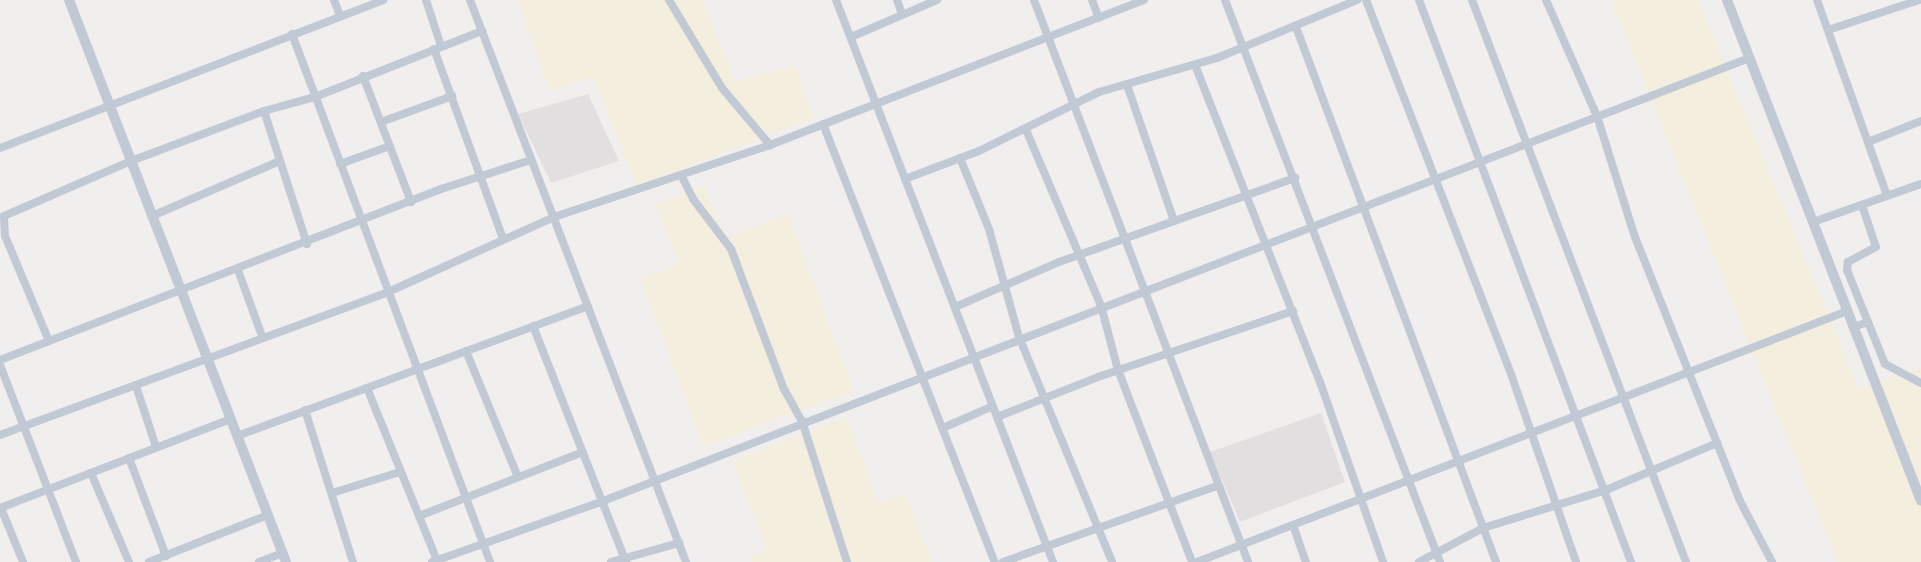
<!DOCTYPE html>
<html>
<head>
<meta charset="utf-8">
<style>
  body { margin:0 }
  #map { position:relative; width:1921px; height:562px; overflow:hidden; background:#f1eeee; font-family:Helvetica,sans-serif }
  div>[style] { position:absolute }
  .education>* { inset:0; background:#e2dfe0 }
  .sand>* { inset:0; background:#f3eede }
  .minor>* { height:8px; margin:-4px; padding:0 4px; transform-origin:4px; border-radius:4px; background:#c1c9d4 }
  .tertiary>* { height:10px; margin:-5px; padding:0 5px; transform-origin:5px; border-radius:5px; background:#c1c9d4 }
  span { translate:-50% -50%; white-space:nowrap; text-align:center; line-height:1.15; -webkit-text-stroke:7px #fff; paint-order:stroke }
</style>
</head>
<body>
<div id="map">
  <div class="education">
    <div style="clip-path:polygon(588px 94px,619px 161px,551px 183px,518px 114px)"></div>
    <div style="clip-path:polygon(1321px 413px,1345px 482px,1240px 522px,1210px 452px)"></div>
  </div>
  <div class="sand">
    <div style="clip-path:polygon(517px 0,703px 0,735px 81px,796px 66px,814px 118px,637px 187px,593px 77px,550px 91px)"></div>
    <div style="clip-path:polygon(1611px 0,1698px 0,1859px 389px,1921px 367px,1921px 562px,1837px 562px)"></div>
    <div style="clip-path:polygon(705px 186px,725px 238px,788px 214px,854px 391px,703px 447px,640px 278px,678px 264px,655px 204px)"></div>
    <div style="clip-path:polygon(847px 418px,879px 503px,906px 494px,932px 562px,752px 562px,750px 557px,766px 550px,733px 461px)"></div>
  </div>
  <div class="minor">
    <div style="left:334px;top:0;width:17px;rotate:69deg"></div>
    <div style="left:426px;top:0;width:48px;rotate:71.9deg"></div>
    <div style="left:470px;top:0;width:602px;rotate:68.98deg"></div>
    <div style="left:669px;top:0;width:103px;rotate:58.9deg"></div>
    <div style="left:722px;top:88px;width:75px;rotate:49.9deg"></div>
    <div style="left:836px;top:0;width:602px;rotate:68.89deg"></div>
    <div style="left:897px;top:0;width:15px;rotate:70deg"></div>
    <div style="left:1034px;top:0;width:601px;rotate:69.15deg"></div>
    <div style="left:1092px;top:0;width:19px;rotate:69deg"></div>
    <div style="left:1225px;top:0;width:602px;rotate:69.07deg"></div>
    <div style="left:1366px;top:0;width:401px;rotate:68.8deg"></div>
    <div style="left:1511px;top:374px;width:199px;rotate:70.9deg"></div>
    <div style="left:1419px;top:0;width:601px;rotate:69.33deg"></div>
    <div style="left:1472px;top:0;width:601px;rotate:69.15deg"></div>
    <div style="left:1546px;top:0;width:127px;rotate:66.3deg"></div>
    <div style="left:1597px;top:116px;width:127px;rotate:72.6deg"></div>
    <div style="left:1635px;top:237px;width:284px;rotate:68.3deg"></div>
    <div style="left:1740px;top:501px;width:69px;rotate:62.3deg"></div>
    <div style="left:1817px;top:0;width:208px;rotate:70.3deg"></div>
    <div style="left:1296px;top:27px;width:571px;rotate:69.5deg"></div>
    <div style="left:1828px;top:30px;width:96px;rotate:-18.2deg"></div>
    <div style="left:292px;top:34px;width:564px;rotate:69.44deg"></div>
    <div style="left:851px;top:37px;width:94px;rotate:-23.3deg"></div>
    <div style="left:434px;top:49px;width:202px;rotate:70deg"></div>
    <div style="left:1195px;top:65px;width:341px;rotate:68.5deg"></div>
    <div style="left:1320px;top:382px;width:191px;rotate:70.7deg"></div>
    <div style="left:363px;top:76px;width:135px;rotate:69.1deg"></div>
    <div style="left:1127px;top:85px;width:144px;rotate:70.9deg"></div>
    <div style="left:264px;top:111px;width:140px;rotate:72.1deg"></div>
    <div style="left:381px;top:122px;width:76px;rotate:-20.1deg"></div>
    <div style="left:823px;top:124px;width:471px;rotate:68.6deg"></div>
    <div style="left:1026px;top:130px;width:191px;rotate:66.9deg"></div>
    <div style="left:1101px;top:306px;width:66px;rotate:75.1deg"></div>
    <div style="left:1118px;top:370px;width:206px;rotate:68.9deg"></div>
    <div style="left:1868px;top:142px;width:57px;rotate:-21.6deg"></div>
    <div style="left:0;top:148px;width:411px;rotate:-21.1deg"></div>
    <div style="left:960px;top:158px;width:77px;rotate:67.8deg"></div>
    <div style="left:989px;top:229px;width:112px;rotate:74.5deg"></div>
    <div style="left:1019px;top:337px;width:243px;rotate:67.5deg"></div>
    <div style="left:340px;top:164px;width:53px;rotate:-19.8deg"></div>
    <div style="left:682px;top:177px;width:25px;rotate:63deg"></div>
    <div style="left:693px;top:199px;width:63px;rotate:52.8deg"></div>
    <div style="left:731px;top:249px;width:150px;rotate:69.3deg"></div>
    <div style="left:784px;top:389px;width:37px;rotate:61deg"></div>
    <div style="left:802px;top:421px;width:148px;rotate:72.3deg"></div>
    <div style="left:905px;top:179px;width:79px;rotate:-20.7deg"></div>
    <div style="left:979px;top:151px;width:134px;rotate:-26.2deg"></div>
    <div style="left:1099px;top:92px;width:123px;rotate:-16.1deg"></div>
    <div style="left:1217px;top:58px;width:152px;rotate:-22.5deg"></div>
    <div style="left:1862px;top:205px;width:44px;rotate:71.6deg"></div>
    <div style="left:1876px;top:247px;width:32px;rotate:152deg"></div>
    <div style="left:1848px;top:262px;width:8px;rotate:97deg"></div>
    <div style="left:1847px;top:270px;width:56px;rotate:68deg"></div>
    <div style="left:152px;top:216px;width:139px;rotate:-23.3deg"></div>
    <div style="left:1813px;top:222px;width:114px;rotate:-19.4deg"></div>
    <div style="left:238px;top:270px;width:70px;rotate:70deg"></div>
    <div style="left:955px;top:307px;width:113px;rotate:-23.4deg"></div>
    <div style="left:1059px;top:262px;width:251px;rotate:-19.6deg"></div>
    <div style="left:533px;top:326px;width:254px;rotate:68.5deg"></div>
    <div style="left:1853px;top:327px;width:16px;rotate:-18deg"></div>
    <div style="left:1868px;top:322px;width:45px;rotate:68deg"></div>
    <div style="left:1885px;top:364px;width:41px;rotate:27.8deg"></div>
    <div style="left:49px;top:341px;width:114px;rotate:-112.7deg"></div>
    <div style="left:5px;top:236px;width:20px;rotate:-93deg"></div>
    <div style="left:4px;top:216px;width:138px;rotate:-23.4deg"></div>
    <div style="left:131px;top:161px;width:142px;rotate:-20.6deg"></div>
    <div style="left:264px;top:111px;width:53px;rotate:-15.4deg"></div>
    <div style="left:315px;top:97px;width:180px;rotate:-21.6deg"></div>
    <div style="left:466px;top:351px;width:136px;rotate:67.6deg"></div>
    <div style="left:0;top:360px;width:473px;rotate:-21.2deg"></div>
    <div style="left:441px;top:189px;width:95px;rotate:-17.9deg"></div>
    <div style="left:0;top:365px;width:211px;rotate:68.9deg"></div>
    <div style="left:136px;top:386px;width:64px;rotate:71.8deg"></div>
    <div style="left:367px;top:388px;width:186px;rotate:67.9deg"></div>
    <div style="left:305px;top:410px;width:159px;rotate:72.5deg"></div>
    <div style="left:997px;top:417px;width:109px;rotate:-21.6deg"></div>
    <div style="left:1098px;top:377px;width:206px;rotate:-18.7deg"></div>
    <div style="left:945px;top:427px;width:52px;rotate:-23.6deg"></div>
    <div style="left:0;top:435px;width:414px;rotate:-20.2deg"></div>
    <div style="left:388px;top:292px;width:182px;rotate:-24.3deg"></div>
    <div style="left:554px;top:217px;width:228px;rotate:-18.4deg"></div>
    <div style="left:770px;top:145px;width:401px;rotate:-21.2deg"></div>
    <div style="left:237px;top:436px;width:374px;rotate:-20.3deg"></div>
    <div style="left:129px;top:458px;width:105px;rotate:69.3deg"></div>
    <div style="left:91px;top:473px;width:97px;rotate:66.9deg"></div>
    <div style="left:332px;top:493px;width:71px;rotate:-17.2deg"></div>
    <div style="left:0;top:508px;width:248px;rotate:-21.1deg"></div>
    <div style="left:1px;top:508px;width:58px;rotate:67.8deg"></div>
    <div style="left:419px;top:516px;width:176px;rotate:-21.3deg"></div>
    <div style="left:1293px;top:525px;width:39px;rotate:71deg"></div>
    <div style="left:149px;top:562px;width:128px;rotate:-21.6deg"></div>
    <div style="left:259px;top:562px;width:26px;rotate:-21deg"></div>
    <div style="left:432px;top:562px;width:182px;rotate:-19.6deg"></div>
    <div style="left:603px;top:501px;width:1229px;rotate:-21.13deg"></div>
    <div style="left:611px;top:562px;width:71px;rotate:-15.6deg"></div>
    <div style="left:1003px;top:562px;width:229px;rotate:-19.6deg"></div>
    <div style="left:1197px;top:562px;width:697px;rotate:-21.11deg"></div>
    <div style="left:1419px;top:562px;width:72px;rotate:-28deg"></div>
    <div style="left:1483px;top:528px;width:129px;rotate:-17.2deg"></div>
    <div style="left:1606px;top:490px;width:121px;rotate:-22.9deg"></div>
  </div>
  <div class="tertiary">
    <div style="left:69px;top:0;width:602px;rotate:68.89deg"></div>
    <div style="left:1727px;top:0;width:537px;rotate:68.83deg"></div>
  </div>
</div>
</body>
</html>
